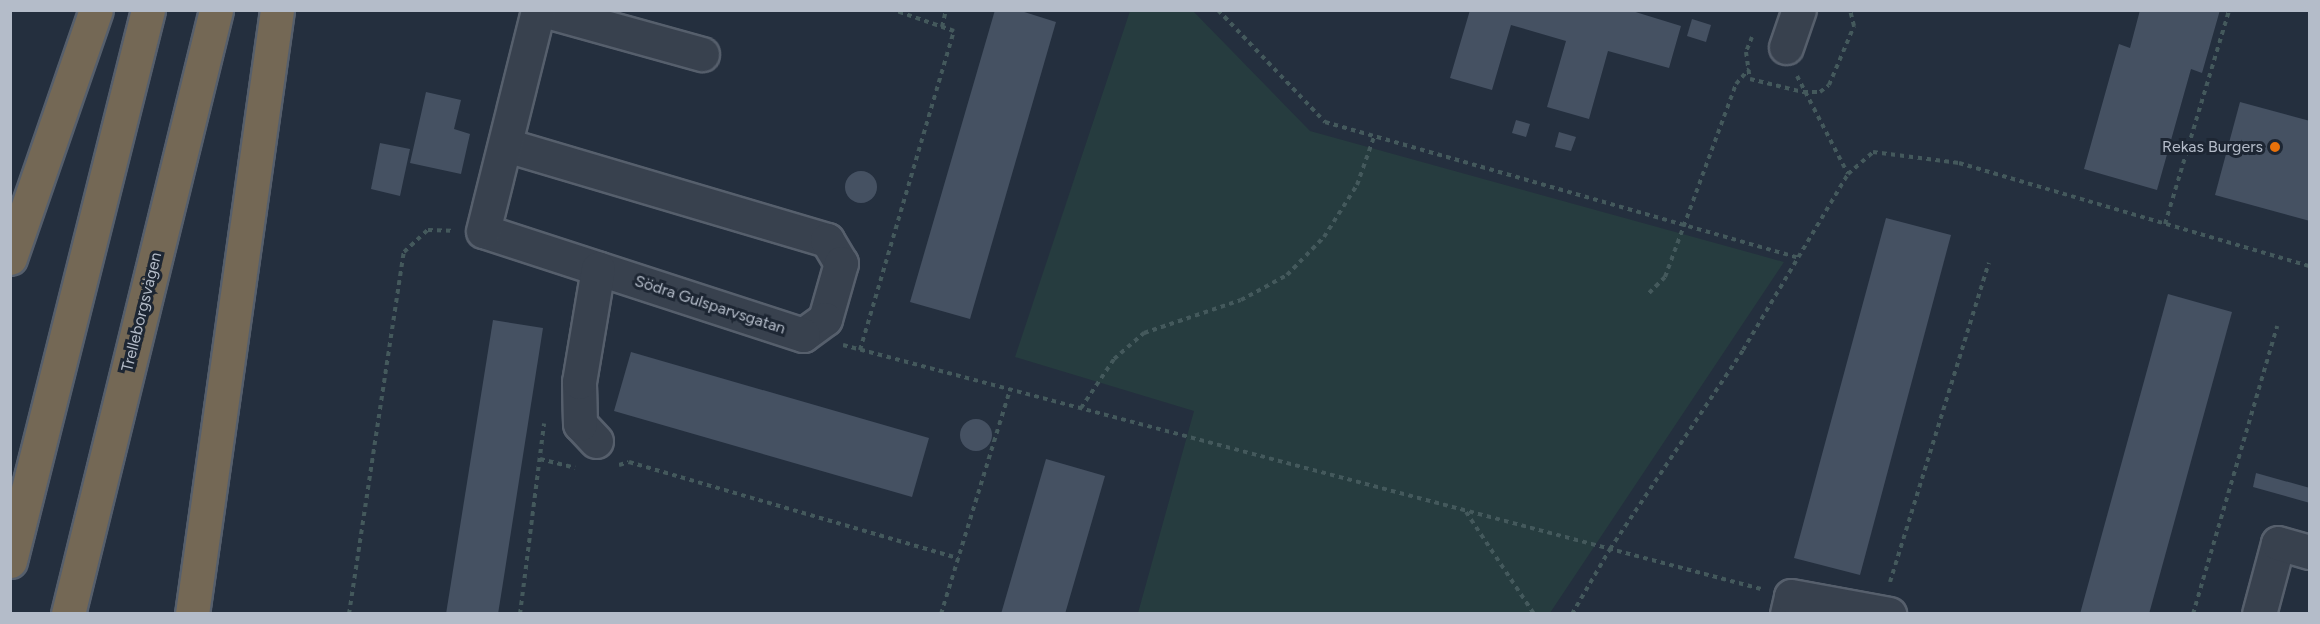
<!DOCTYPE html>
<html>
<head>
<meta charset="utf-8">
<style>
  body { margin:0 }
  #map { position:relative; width:2320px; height:624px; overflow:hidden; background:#242f3e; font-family:Figtree,sans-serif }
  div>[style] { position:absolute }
  .green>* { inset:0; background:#263c3f }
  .building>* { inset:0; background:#455162 }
  .round { border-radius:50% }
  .path>* { height:4px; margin-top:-2px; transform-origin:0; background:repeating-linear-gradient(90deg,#44595c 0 4.5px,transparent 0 9px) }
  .roads { filter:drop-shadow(2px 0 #565f6c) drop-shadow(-2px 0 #565f6c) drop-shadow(0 2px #565f6c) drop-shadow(0 -2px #565f6c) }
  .minor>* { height:33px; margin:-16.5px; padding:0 16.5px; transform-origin:16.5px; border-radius:16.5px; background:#38414e }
  .highway>* { height:33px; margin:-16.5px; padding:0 16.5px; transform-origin:16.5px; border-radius:16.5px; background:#746855 }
  .dots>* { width:16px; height:16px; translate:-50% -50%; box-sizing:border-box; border:3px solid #1d2633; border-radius:50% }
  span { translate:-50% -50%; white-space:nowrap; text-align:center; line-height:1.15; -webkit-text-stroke:6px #1d2633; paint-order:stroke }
  .poi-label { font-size:16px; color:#b4bcc9 }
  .right { translate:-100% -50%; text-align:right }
  .street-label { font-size:16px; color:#b4bcc9 }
  .frame { position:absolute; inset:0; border:12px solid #b4bcc9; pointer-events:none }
</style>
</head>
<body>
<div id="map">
  <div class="green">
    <div style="clip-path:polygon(1130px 11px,1193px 11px,1310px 131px,1784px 262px,1550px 613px,1138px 613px,1194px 411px,1015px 357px)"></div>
  </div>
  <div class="building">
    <div style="clip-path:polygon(995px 10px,1018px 10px,1056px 22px,970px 319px,910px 302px)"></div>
    <div style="clip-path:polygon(1470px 10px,1629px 10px,1681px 26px,1669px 68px,1608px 51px,1589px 119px,1547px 107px,1566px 41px,1511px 25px,1492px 90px,1450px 78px)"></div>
    <div style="clip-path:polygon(2140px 10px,2220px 10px,2202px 73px,2191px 69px,2157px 190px,2084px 169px,2119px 44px,2130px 48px)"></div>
    <div style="clip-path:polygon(1692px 19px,1711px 25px,1706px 42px,1687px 36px)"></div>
    <div style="clip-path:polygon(426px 92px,461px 100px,454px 129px,470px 134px,461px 174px,410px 163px)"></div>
    <div style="clip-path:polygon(2240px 102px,2310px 121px,2310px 221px,2215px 195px)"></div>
    <div style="clip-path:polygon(1516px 120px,1530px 124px,1526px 137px,1512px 133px)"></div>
    <div style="clip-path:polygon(1559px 132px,1576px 137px,1571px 151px,1555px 147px)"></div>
    <div style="clip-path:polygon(380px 143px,410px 149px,400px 196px,371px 189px)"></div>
    <div class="round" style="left:845px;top:171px;width:32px;height:32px"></div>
    <div style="clip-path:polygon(1886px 218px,1951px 235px,1860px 575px,1794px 558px)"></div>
    <div style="clip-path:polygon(2168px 294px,2232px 312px,2149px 614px,2080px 614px)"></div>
    <div style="clip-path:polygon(493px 320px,543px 328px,502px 589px,498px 614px,446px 614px)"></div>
    <div style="clip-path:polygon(631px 352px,929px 438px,912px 497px,614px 411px)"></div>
    <div class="round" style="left:960px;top:419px;width:32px;height:32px"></div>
    <div style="clip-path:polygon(1046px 459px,1105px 476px,1065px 614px,1001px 614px)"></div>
    <div style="clip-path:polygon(2256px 473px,2310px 488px,2310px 503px,2253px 487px)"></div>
  </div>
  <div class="path">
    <div style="left:1091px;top:10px;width:2px"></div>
    <div style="left:1218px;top:10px;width:155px;rotate:46.3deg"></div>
    <div style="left:1325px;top:122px;width:492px;rotate:16deg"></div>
    <div style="left:942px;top:27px;width:17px;rotate:-77deg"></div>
    <div style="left:1752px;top:37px;width:16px;rotate:112deg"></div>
    <div style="left:1746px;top:52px;width:27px;rotate:82deg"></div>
    <div style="left:1750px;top:79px;width:55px;rotate:13.8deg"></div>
    <div style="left:1803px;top:92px;width:17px"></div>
    <div style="left:1820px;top:92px;width:11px;rotate:-38deg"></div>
    <div style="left:1829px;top:85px;width:64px;rotate:-67deg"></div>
    <div style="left:1854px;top:26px;width:16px;rotate:-104deg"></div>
    <div style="left:1797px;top:76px;width:110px;rotate:62.5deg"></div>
    <div style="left:2165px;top:224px;width:223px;rotate:-73.3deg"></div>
    <div style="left:1649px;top:293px;width:23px;rotate:-45deg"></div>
    <div style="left:1665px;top:277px;width:206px;rotate:-69.8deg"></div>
    <div style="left:1736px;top:84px;width:20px;rotate:-49deg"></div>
    <div style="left:843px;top:345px;width:950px;rotate:14.88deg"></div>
    <div style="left:860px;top:350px;width:333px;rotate:-73.6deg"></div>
    <div style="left:954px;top:31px;width:64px;rotate:-160.7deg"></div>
    <div style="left:1081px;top:408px;width:59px;rotate:-56deg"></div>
    <div style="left:1114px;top:359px;width:40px;rotate:-41deg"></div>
    <div style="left:1144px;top:333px;width:102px;rotate:-18.8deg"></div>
    <div style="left:1241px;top:300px;width:52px;rotate:-28.5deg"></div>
    <div style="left:1287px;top:275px;width:53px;rotate:-45.8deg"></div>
    <div style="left:1324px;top:237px;width:62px;rotate:-57.6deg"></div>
    <div style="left:1357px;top:185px;width:51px;rotate:-70.5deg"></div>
    <div style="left:540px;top:459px;width:36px;rotate:14deg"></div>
    <div style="left:619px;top:465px;width:10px;rotate:-17deg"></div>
    <div style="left:629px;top:462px;width:343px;rotate:16.3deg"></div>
    <div style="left:1466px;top:512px;width:123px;rotate:56.3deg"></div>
    <div style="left:1890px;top:582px;width:334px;rotate:-72.8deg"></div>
    <div style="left:349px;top:614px;width:366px;rotate:-81.4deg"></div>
    <div style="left:404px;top:252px;width:33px;rotate:-43deg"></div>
    <div style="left:428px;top:230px;width:24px;rotate:2deg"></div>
    <div style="left:520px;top:614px;width:192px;rotate:-82.8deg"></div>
    <div style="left:941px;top:614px;width:234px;rotate:-72.9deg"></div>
    <div style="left:1572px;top:614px;width:75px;rotate:-59.7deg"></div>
    <div style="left:1610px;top:549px;width:239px;rotate:-56.2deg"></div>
    <div style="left:1743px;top:350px;width:205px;rotate:-59.2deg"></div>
    <div style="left:1848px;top:174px;width:33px;rotate:-41deg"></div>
    <div style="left:1873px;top:152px;width:87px;rotate:7.3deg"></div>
    <div style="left:1959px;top:163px;width:366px;rotate:16.4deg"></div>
    <div style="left:2193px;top:614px;width:300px;rotate:-73.7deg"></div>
  </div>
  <div class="roads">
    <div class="minor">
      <div style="left:543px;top:10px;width:165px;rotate:15.5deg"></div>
      <div style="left:1786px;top:47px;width:39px;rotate:-71deg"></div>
      <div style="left:506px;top:145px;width:335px;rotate:16.5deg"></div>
      <div style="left:827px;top:240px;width:27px;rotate:59deg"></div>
      <div style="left:841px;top:263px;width:58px;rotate:105.9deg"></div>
      <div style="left:825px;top:319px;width:27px;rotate:144deg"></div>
      <div style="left:803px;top:335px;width:336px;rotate:-162deg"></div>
      <div style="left:483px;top:231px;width:228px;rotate:-76deg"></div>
      <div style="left:596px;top:441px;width:23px;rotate:-133deg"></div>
      <div style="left:580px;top:424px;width:42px;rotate:-91.4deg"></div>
      <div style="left:579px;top:382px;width:115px;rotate:-80.5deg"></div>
      <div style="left:1787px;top:614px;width:18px;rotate:-77deg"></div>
      <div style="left:1791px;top:596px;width:100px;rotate:10.4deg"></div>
      <div style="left:2259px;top:614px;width:73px;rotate:-75deg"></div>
      <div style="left:2278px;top:543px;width:33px;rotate:16deg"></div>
    </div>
    <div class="highway">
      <div style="left:10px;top:258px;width:262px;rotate:-70.9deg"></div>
      <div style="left:10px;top:561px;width:568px;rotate:-75.94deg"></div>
      <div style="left:68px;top:614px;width:622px;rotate:-76.23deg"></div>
      <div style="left:192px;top:614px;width:610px;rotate:-81.99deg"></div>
    </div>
  </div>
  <div class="dots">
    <div style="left:2275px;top:147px;background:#e8710a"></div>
  </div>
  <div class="poi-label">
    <span class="right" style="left:2263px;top:147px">Rekas Burgers</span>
  </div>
  <div class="street-label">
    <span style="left:710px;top:305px;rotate:18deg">Södra Gulsparvsgatan</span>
    <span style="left:142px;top:312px;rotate:-76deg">Trelleborgsvägen</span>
  </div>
  <div class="frame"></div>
</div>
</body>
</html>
